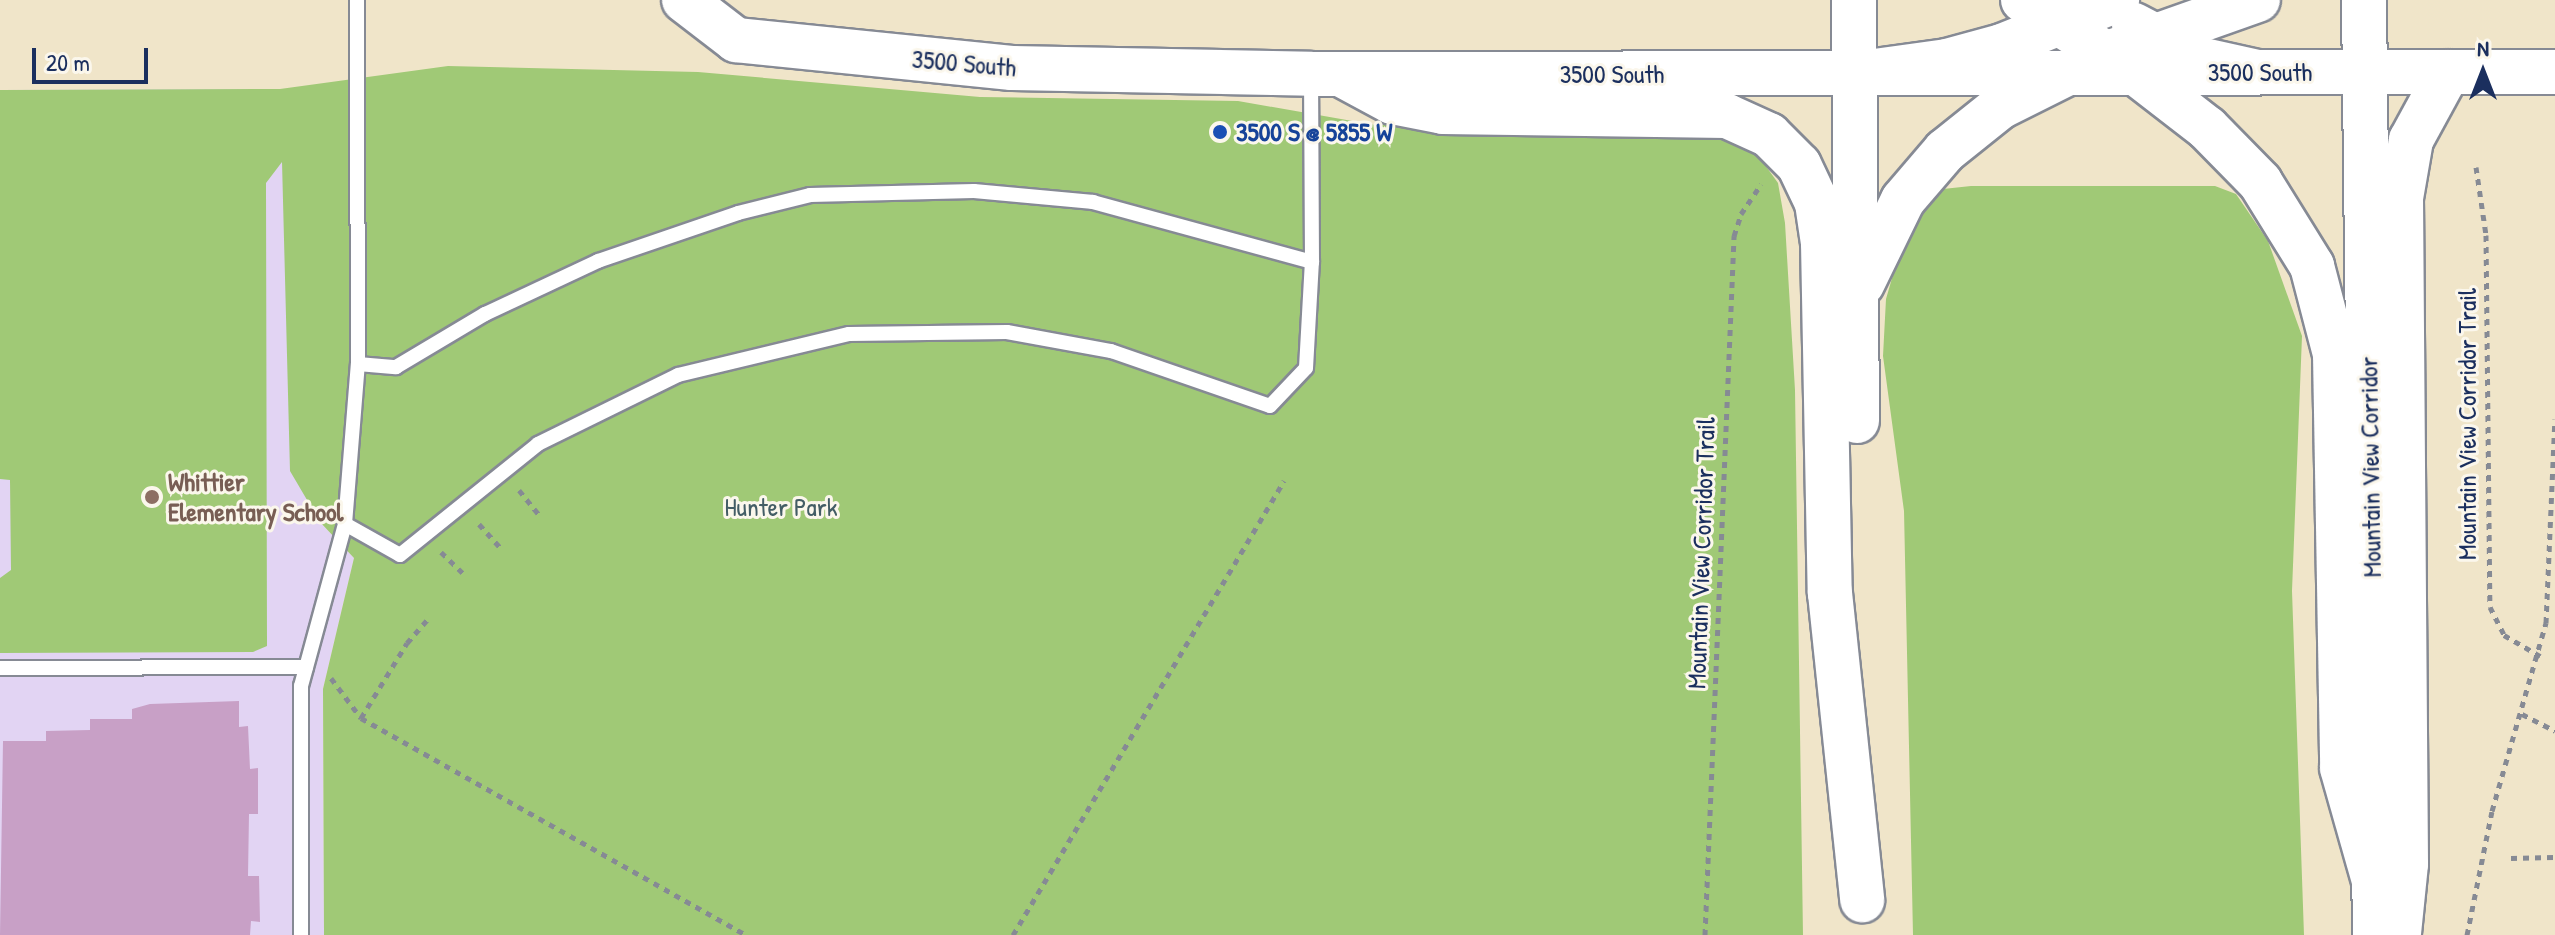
<!DOCTYPE html>
<html>
<head>
<meta charset="utf-8">
<style>
  body { margin:0 }
  #map { position:relative; width:2555px; height:935px; overflow:hidden; background:#f0e5c9; font-family:"Patrick Hand",sans-serif }
  div>[style] { position:absolute }
  .built>* { inset:0; background:#e2d4f3 }
  .green>* { inset:0; background:#a0c976 }
  .building>* { inset:0; background:#c8a0c6 }
  .path>* { height:5px; margin-top:-2.5px; transform-origin:0; background:repeating-linear-gradient(90deg,#868a94 0 6px,transparent 0 12px) }
  .roads { filter:drop-shadow(2px 0 #868a94) drop-shadow(-2px 0 #868a94) drop-shadow(0 2px #868a94) drop-shadow(0 -2px #868a94) }
  .lane>* { height:14px; margin:-7px; padding:0 7px; transform-origin:7px; border-radius:7px; background:#fff }
  .primary>* { height:44px; margin:-22px; padding:0 22px; transform-origin:22px; border-radius:22px; background:#fff }
  .highway>* { height:44px; margin:-22px; padding:0 22px; transform-origin:22px; border-radius:22px; background:#fff }
  .dots>* { width:22px; height:22px; translate:-50% -50%; box-sizing:border-box; border:4px solid #fbf7ec; border-radius:50% }
  span { translate:-50% -50%; white-space:nowrap; text-align:center; line-height:1.15; -webkit-text-stroke:6px #fbf7ec; paint-order:stroke }
  .street-label { font-size:26px; color:#1b2f5e }
  .transit-label { font-size:26px; color:#164399; font-weight:700 }
  .left { translate:0 -50%; text-align:left }
  .education-label { font-size:26px; color:#785e54; font-weight:700 }
  .park-label { font-size:26px; color:#435d65 }
  .north { position:absolute; left:2443px; top:32px; width:80px; height:80px; -webkit-text-stroke:6px #fbf7ec; paint-order:stroke; rotate:0deg; font-size:22px; font-weight:700; line-height:32px; text-align:center; color:#1b2f5e }
  .north::after { content:''; display:block; margin:auto; width:28px; height:36px; background:#1b2f5e; clip-path:polygon(50% 0,100% 100%,50% 72%,0 100%) }
  .scale { position:absolute; left:32px; top:48px; width:116px; height:36px; box-sizing:border-box; border:4px solid #1b2f5e; border-top:0; padding-left:10px; font-size:24px; line-height:28px; white-space:nowrap; color:#1b2f5e; -webkit-text-stroke:6px #fbf7ec; paint-order:stroke }
</style>
</head>
<body>
<div id="map">
  <div class="built">
    <div style="clip-path:polygon(280px 89px,320px 522px,354px 558px,323px 689px,324px 935px,0 935px,0 90px)"></div>
  </div>
  <div class="green">
    <div style="clip-path:polygon(448px 66px,698px 72px,980px 97px,1238px 101px,1375px 125px,1683px 126px,1703px 127px,1755px 151px,1778px 183px,1785px 223px,1795px 390px,1803px 935px,324px 935px,323px 689px,354px 558px,320px 522px,290px 471px,282px 162px,266px 183px,267px 646px,253px 652px,0 653px,0 578px,11px 570px,10px 480px,0 479px,0 90px,280px 89px)"></div>
    <div style="clip-path:polygon(1971px 186px,2215px 186px,2236px 194px,2268px 241px,2302px 336px,2292px 591px,2304px 935px,1913px 935px,1904px 511px,1883px 356px,1886px 299px,1899px 254px,1925px 210px,1943px 189px)"></div>
  </div>
  <div class="building">
    <div style="clip-path:polygon(239px 701px,239px 727px,248px 726px,250px 769px,258px 768px,258px 814px,249px 814px,248px 876px,259px 876px,260px 922px,251px 921px,250px 935px,0 935px,3px 741px,46px 741px,46px 731px,90px 730px,90px 719px,132px 719px,132px 709px,150px 704px)"></div>
  </div>
  <div class="path">
    <div style="left:2476px;top:167px;width:69px;rotate:81.6deg"></div>
    <div style="left:2486px;top:235px;width:372px;rotate:89.4deg"></div>
    <div style="left:2490px;top:607px;width:31px;rotate:63deg"></div>
    <div style="left:2504px;top:635px;width:42px;rotate:30.3deg"></div>
    <div style="left:519px;top:490px;width:32px;rotate:51deg"></div>
    <div style="left:479px;top:524px;width:31px;rotate:48deg"></div>
    <div style="left:441px;top:552px;width:35px;rotate:44deg"></div>
    <div style="left:331px;top:678px;width:50px;rotate:53.1deg"></div>
    <div style="left:361px;top:718px;width:442px;rotate:29.4deg"></div>
    <div style="left:2522px;top:714px;width:37px;rotate:27deg"></div>
    <div style="left:361px;top:718px;width:88px;rotate:-58.5deg"></div>
    <div style="left:407px;top:643px;width:33px;rotate:-49deg"></div>
    <div style="left:2511px;top:858px;width:44px;rotate:-1.3deg"></div>
    <div style="left:1013px;top:935px;width:529px;rotate:-59.17deg"></div>
    <div style="left:1705px;top:935px;width:700px;rotate:-87.62deg"></div>
    <div style="left:1734px;top:236px;width:23px;rotate:-72deg"></div>
    <div style="left:1741px;top:214px;width:36px;rotate:-56deg"></div>
    <div style="left:2467px;top:935px;width:126px;rotate:-78.6deg"></div>
    <div style="left:2492px;top:811px;width:196px;rotate:-74deg"></div>
    <div style="left:2546px;top:623px;width:204px;rotate:-87.5deg"></div>
  </div>
  <div class="roads">
    <div class="lane">
      <div style="left:358px;top:364px;width:38px;rotate:5deg"></div>
      <div style="left:396px;top:367px;width:104px;rotate:-30.8deg"></div>
      <div style="left:485px;top:314px;width:125px;rotate:-25.1deg"></div>
      <div style="left:598px;top:261px;width:148px;rotate:-18.9deg"></div>
      <div style="left:738px;top:213px;width:74px;rotate:-14deg"></div>
      <div style="left:810px;top:195px;width:164px;rotate:-1.4deg"></div>
      <div style="left:974px;top:191px;width:120px;rotate:5.3deg"></div>
      <div style="left:1093px;top:202px;width:227px;rotate:15.3deg"></div>
      <div style="left:345px;top:524px;width:63px;rotate:29.4deg"></div>
      <div style="left:400px;top:555px;width:177px;rotate:-38.8deg"></div>
      <div style="left:538px;top:444px;width:156px;rotate:-26.2deg"></div>
      <div style="left:678px;top:375px;width:176px;rotate:-13.5deg"></div>
      <div style="left:849px;top:334px;width:158px;rotate:-0.7deg"></div>
      <div style="left:1007px;top:332px;width:106px;rotate:10.4deg"></div>
      <div style="left:1111px;top:351px;width:168px;rotate:19.1deg"></div>
      <div style="left:1270px;top:406px;width:52px;rotate:-46.5deg"></div>
      <div style="left:1306px;top:368px;width:106px;rotate:-86.8deg"></div>
      <div style="left:1312px;top:262px;width:185px;rotate:-90.3deg"></div>
      <div style="left:0;top:668px;width:306px;rotate:-0.2deg"></div>
      <div style="left:301px;top:935px;width:249px;rotate:-90deg"></div>
      <div style="left:301px;top:686px;width:168px;rotate:-74.8deg"></div>
      <div style="left:345px;top:524px;width:161px;rotate:-85.4deg"></div>
      <div style="left:358px;top:364px;width:364px;rotate:-90.2deg"></div>
    </div>
    <div class="primary">
      <div style="left:684px;top:0;width:66px;rotate:37.6deg"></div>
      <div style="left:736px;top:40px;width:277px;rotate:5.8deg"></div>
      <div style="left:1012px;top:68px;width:299px;rotate:1.1deg"></div>
      <div style="left:1311px;top:74px;width:1244px;rotate:-0.09deg"></div>
    </div>
    <div class="highway">
      <div style="left:1854px;top:0;width:421px;rotate:89.6deg"></div>
      <div style="left:2023px;top:0;width:135px;rotate:32.9deg"></div>
      <div style="left:2136px;top:73px;width:90px;rotate:37.8deg"></div>
      <div style="left:2207px;top:128px;width:76px;rotate:45.5deg"></div>
      <div style="left:2260px;top:182px;width:99px;rotate:58.2deg"></div>
      <div style="left:2312px;top:266px;width:91px;rotate:75.4deg"></div>
      <div style="left:2335px;top:354px;width:414px;rotate:89deg"></div>
      <div style="left:2342px;top:768px;width:122px;rotate:74.2deg"></div>
      <div style="left:2364px;top:0;width:935px;rotate:89.33deg"></div>
      <div style="left:2134px;top:25px;width:73px;rotate:27.6deg"></div>
      <div style="left:2199px;top:59px;width:60px;rotate:12.4deg"></div>
      <div style="left:1340px;top:74px;width:59px;rotate:28.3deg"></div>
      <div style="left:1392px;top:102px;width:52px;rotate:11.1deg"></div>
      <div style="left:1443px;top:112px;width:284px;rotate:0.8deg"></div>
      <div style="left:1727px;top:116px;width:46px;rotate:24.3deg"></div>
      <div style="left:1769px;top:135px;width:42px;rotate:45deg"></div>
      <div style="left:1799px;top:165px;width:42px;rotate:64.7deg"></div>
      <div style="left:1817px;top:203px;width:40px;rotate:81.5deg"></div>
      <div style="left:1823px;top:243px;width:350px;rotate:88.9deg"></div>
      <div style="left:1830px;top:593px;width:309px;rotate:84deg"></div>
      <div style="left:1853px;top:74px;width:95px;rotate:-7.9deg"></div>
      <div style="left:1947px;top:61px;width:57px;rotate:-15.3deg"></div>
      <div style="left:2002px;top:46px;width:124px;rotate:-21.8deg"></div>
      <div style="left:1862px;top:284px;width:93px;rotate:-64deg"></div>
      <div style="left:1903px;top:200px;width:65px;rotate:-49.4deg"></div>
      <div style="left:1945px;top:151px;width:70px;rotate:-38.7deg"></div>
      <div style="left:2000px;top:107px;width:121px;rotate:-26.6deg"></div>
      <div style="left:2108px;top:53px;width:159px;rotate:-19.5deg"></div>
      <div style="left:2399px;top:933px;width:69px;rotate:-84.2deg"></div>
      <div style="left:2406px;top:864px;width:666px;rotate:-90.43deg"></div>
      <div style="left:2401px;top:198px;width:59px;rotate:-80.2deg"></div>
      <div style="left:2411px;top:140px;width:77px;rotate:-61.4deg"></div>
    </div>
  </div>
  <div class="dots">
    <div style="left:1220px;top:132px;background:#1a4fb4"></div>
    <div style="left:152px;top:497px;background:#8d6e63"></div>
  </div>
  <div class="street-label">
    <span style="left:964px;top:63px;rotate:5deg">3500 South</span>
    <span style="left:2260px;top:72px">3500 South</span>
    <span style="left:1612px;top:74px">3500 South</span>
    <span style="left:2467px;top:424px;rotate:-90deg">Mountain View Corridor Trail</span>
    <span style="left:2370px;top:467px;rotate:-91deg">Mountain View Corridor</span>
    <span style="left:1701px;top:553px;rotate:-88deg">Mountain View Corridor Trail</span>
  </div>
  <div class="transit-label">
    <span class="left" style="left:1236px;top:132px">3500 S @ 5855 W</span>
  </div>
  <div class="education-label">
    <span class="left" style="left:168px;top:497px">Whittier<br>Elementary School</span>
  </div>
  <div class="park-label">
    <span style="left:781px;top:507px">Hunter Park</span>
  </div>
  <div class="north">N</div>
  <div class="scale">20 m</div>
</div>
</body>
</html>
